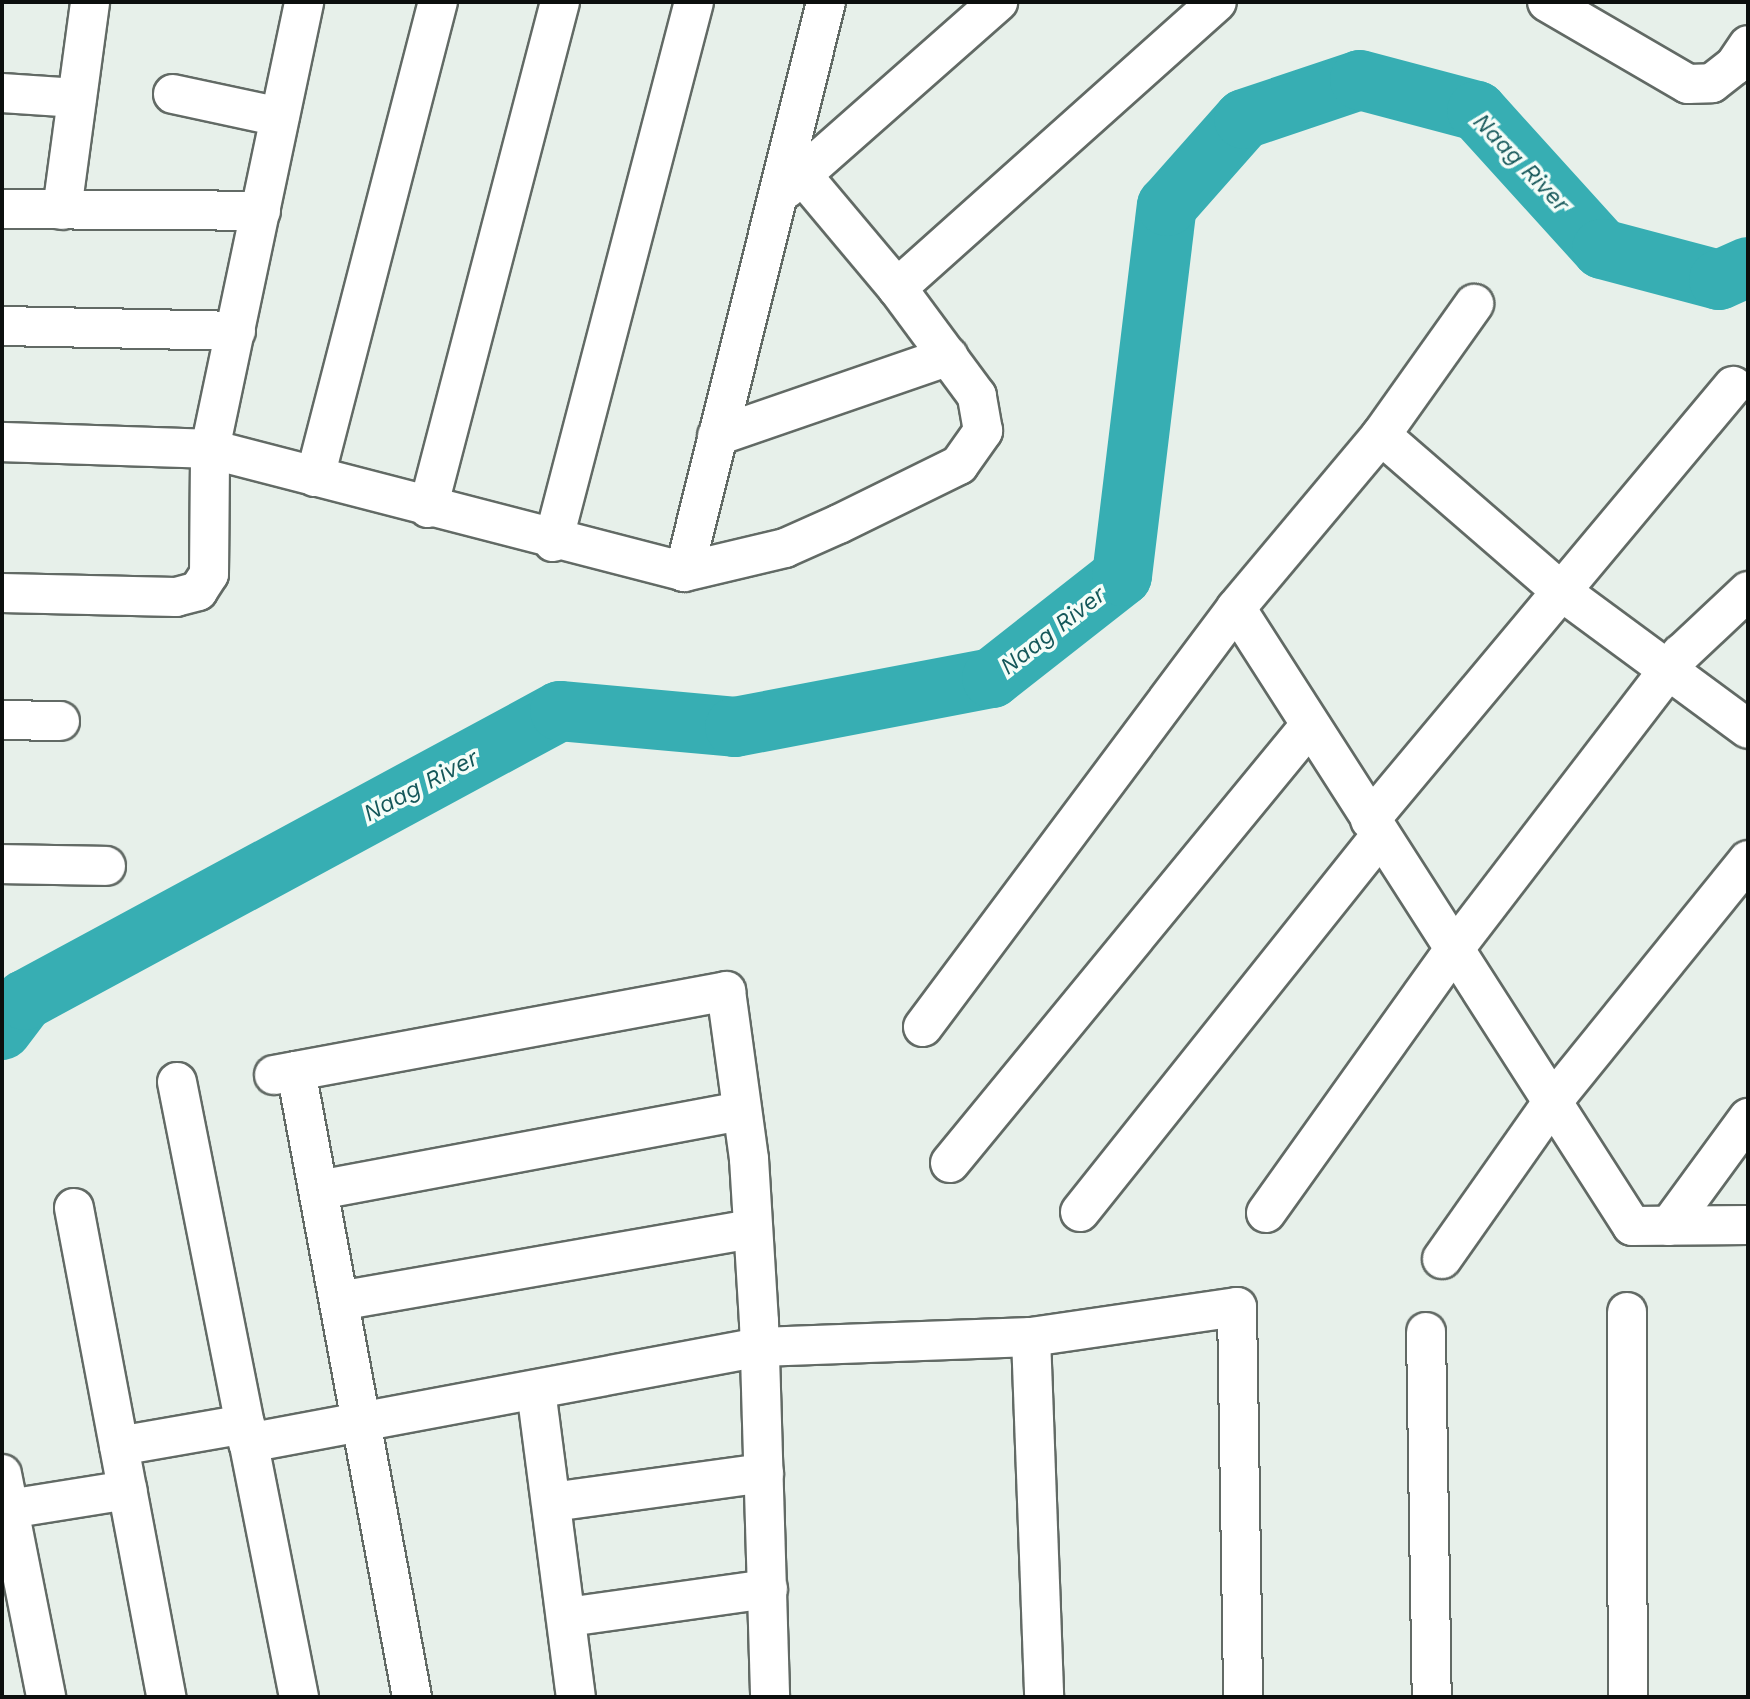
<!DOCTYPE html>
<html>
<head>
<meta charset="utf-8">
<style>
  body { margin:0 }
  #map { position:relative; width:1750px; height:1699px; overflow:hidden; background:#e7f0ea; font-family:"Work Sans",sans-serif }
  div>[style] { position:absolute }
  .river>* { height:60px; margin:-30px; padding:0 30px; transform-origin:30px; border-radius:30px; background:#37aeb3 }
  .roads { filter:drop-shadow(2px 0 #626a65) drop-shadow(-2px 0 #626a65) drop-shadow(0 2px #626a65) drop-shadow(0 -2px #626a65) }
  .minor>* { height:38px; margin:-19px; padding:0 19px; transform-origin:19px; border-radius:19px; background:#fff }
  span { translate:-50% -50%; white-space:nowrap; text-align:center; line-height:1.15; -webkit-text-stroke:7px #f4fdf8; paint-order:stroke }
  .water-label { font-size:24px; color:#155759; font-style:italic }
  .frame { position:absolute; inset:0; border:4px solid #0c0f0e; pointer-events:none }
</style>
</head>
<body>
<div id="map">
  <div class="river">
    <div style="left:2px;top:1030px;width:38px;rotate:-53deg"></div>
    <div style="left:25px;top:1000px;width:608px;rotate:-28.38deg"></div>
    <div style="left:560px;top:711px;width:176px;rotate:5.2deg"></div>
    <div style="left:735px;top:727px;width:262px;rotate:-10.8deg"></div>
    <div style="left:992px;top:678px;width:165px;rotate:-38.1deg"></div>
    <div style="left:1122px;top:576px;width:373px;rotate:-83.1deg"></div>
    <div style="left:1167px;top:206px;width:116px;rotate:-48.5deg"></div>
    <div style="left:1244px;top:119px;width:122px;rotate:-18.6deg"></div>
    <div style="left:1360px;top:80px;width:121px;rotate:14.8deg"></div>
    <div style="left:1477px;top:111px;width:186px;rotate:47.8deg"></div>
    <div style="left:1602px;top:249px;width:121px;rotate:14.8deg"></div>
    <div style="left:1719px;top:280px;width:32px;rotate:-24deg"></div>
  </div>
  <div class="roads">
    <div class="minor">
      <div style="left:1547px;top:2px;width:163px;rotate:30.2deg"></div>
      <div style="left:1688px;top:84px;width:24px;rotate:-2deg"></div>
      <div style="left:1712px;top:83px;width:28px;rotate:-38deg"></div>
      <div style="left:1734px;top:66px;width:25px;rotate:-56deg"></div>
      <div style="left:2px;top:93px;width:75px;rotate:3.8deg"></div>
      <div style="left:173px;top:94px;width:109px;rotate:12.1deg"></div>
      <div style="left:786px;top:189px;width:283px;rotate:-41.4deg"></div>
      <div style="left:2px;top:209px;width:259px;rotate:0.4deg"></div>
      <div style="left:62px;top:210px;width:210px;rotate:-82.3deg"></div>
      <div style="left:897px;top:288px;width:429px;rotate:-41.8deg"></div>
      <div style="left:2px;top:326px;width:234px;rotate:1.2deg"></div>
      <div style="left:1381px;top:435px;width:238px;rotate:40.9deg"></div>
      <div style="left:1561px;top:591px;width:232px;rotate:36.4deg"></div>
      <div style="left:717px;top:436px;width:245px;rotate:-19deg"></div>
      <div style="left:2px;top:442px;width:208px;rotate:1.9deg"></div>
      <div style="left:210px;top:449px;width:457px;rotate:-78.1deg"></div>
      <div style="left:315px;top:477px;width:491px;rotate:-75.5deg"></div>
      <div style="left:428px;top:508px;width:523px;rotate:-75.38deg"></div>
      <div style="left:553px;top:542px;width:558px;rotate:-75.37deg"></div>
      <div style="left:684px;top:572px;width:104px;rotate:-13.4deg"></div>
      <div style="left:785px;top:548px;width:59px;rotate:-24deg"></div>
      <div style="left:839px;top:524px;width:134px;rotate:-26.2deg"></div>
      <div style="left:959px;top:465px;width:42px;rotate:-54.8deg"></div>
      <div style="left:983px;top:431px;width:36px;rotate:-100deg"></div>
      <div style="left:977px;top:396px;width:134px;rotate:-126.5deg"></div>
      <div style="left:897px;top:288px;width:145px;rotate:-130deg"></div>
      <div style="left:2px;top:593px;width:174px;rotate:1.3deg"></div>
      <div style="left:176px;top:597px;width:23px;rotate:-15deg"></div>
      <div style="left:198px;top:591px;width:20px;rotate:-57deg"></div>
      <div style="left:209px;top:574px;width:125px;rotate:-89.5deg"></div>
      <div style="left:210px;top:449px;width:490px;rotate:14.5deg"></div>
      <div style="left:684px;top:572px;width:587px;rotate:-76.01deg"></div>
      <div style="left:1236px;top:608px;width:734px;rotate:57.35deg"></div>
      <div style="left:1632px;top:1226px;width:116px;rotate:-0.5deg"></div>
      <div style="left:2px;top:720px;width:58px;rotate:1deg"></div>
      <div style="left:1370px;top:820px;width:566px;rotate:-50.09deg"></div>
      <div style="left:2px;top:864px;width:104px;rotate:1.1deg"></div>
      <div style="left:923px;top:1027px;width:523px;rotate:-53.24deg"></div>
      <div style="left:1236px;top:608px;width:226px;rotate:-50deg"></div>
      <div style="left:1381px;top:435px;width:161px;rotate:-54.6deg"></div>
      <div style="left:296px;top:1071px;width:637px;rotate:79.5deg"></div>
      <div style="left:274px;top:1075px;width:460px;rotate:-10.5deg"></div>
      <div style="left:726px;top:991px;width:170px;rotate:82.2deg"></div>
      <div style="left:749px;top:1159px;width:163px;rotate:86.5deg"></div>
      <div style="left:759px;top:1322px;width:375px;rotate:88.3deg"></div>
      <div style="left:177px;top:1082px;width:627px;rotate:78.78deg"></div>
      <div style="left:950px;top:1163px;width:567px;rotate:-50.58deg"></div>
      <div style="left:319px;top:1190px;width:430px;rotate:-10.6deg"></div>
      <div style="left:74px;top:1208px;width:498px;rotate:79.3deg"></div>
      <div style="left:1080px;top:1212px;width:481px;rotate:-51.4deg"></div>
      <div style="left:1266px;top:1213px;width:325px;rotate:-54.5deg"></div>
      <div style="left:1455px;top:948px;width:371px;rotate:-52.5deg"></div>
      <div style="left:1681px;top:654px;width:92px;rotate:-43.2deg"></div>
      <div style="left:1669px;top:1226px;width:134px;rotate:-53.8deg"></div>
      <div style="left:1442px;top:1259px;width:193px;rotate:-54.9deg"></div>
      <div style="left:1553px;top:1101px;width:310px;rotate:-51deg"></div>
      <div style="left:339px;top:1301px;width:420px;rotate:-9.9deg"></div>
      <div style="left:1627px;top:1312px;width:385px;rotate:89.9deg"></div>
      <div style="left:1426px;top:1332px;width:365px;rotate:89.1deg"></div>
      <div style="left:1031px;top:1337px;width:360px;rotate:87.9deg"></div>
      <div style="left:536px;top:1390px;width:310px;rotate:82.6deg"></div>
      <div style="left:248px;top:1443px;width:521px;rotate:-10.62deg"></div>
      <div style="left:760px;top:1347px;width:271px;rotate:-2.1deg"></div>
      <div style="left:1031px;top:1337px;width:208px;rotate:-8.3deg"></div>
      <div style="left:1237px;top:1307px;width:390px;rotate:89.1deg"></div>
      <div style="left:119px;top:1446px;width:128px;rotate:-9.9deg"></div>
      <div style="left:2px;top:1474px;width:227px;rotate:78.8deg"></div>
      <div style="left:552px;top:1502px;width:214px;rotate:-7.8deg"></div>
      <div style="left:9px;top:1509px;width:120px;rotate:-9.1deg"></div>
      <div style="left:568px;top:1617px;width:202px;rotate:-8deg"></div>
    </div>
  </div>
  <div class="water-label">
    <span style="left:1521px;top:163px;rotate:46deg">Naag River</span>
    <span style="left:1053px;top:631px;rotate:-38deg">Naag River</span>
    <span style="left:421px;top:786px;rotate:-28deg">Naag River</span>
  </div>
  <div class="frame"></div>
</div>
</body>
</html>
